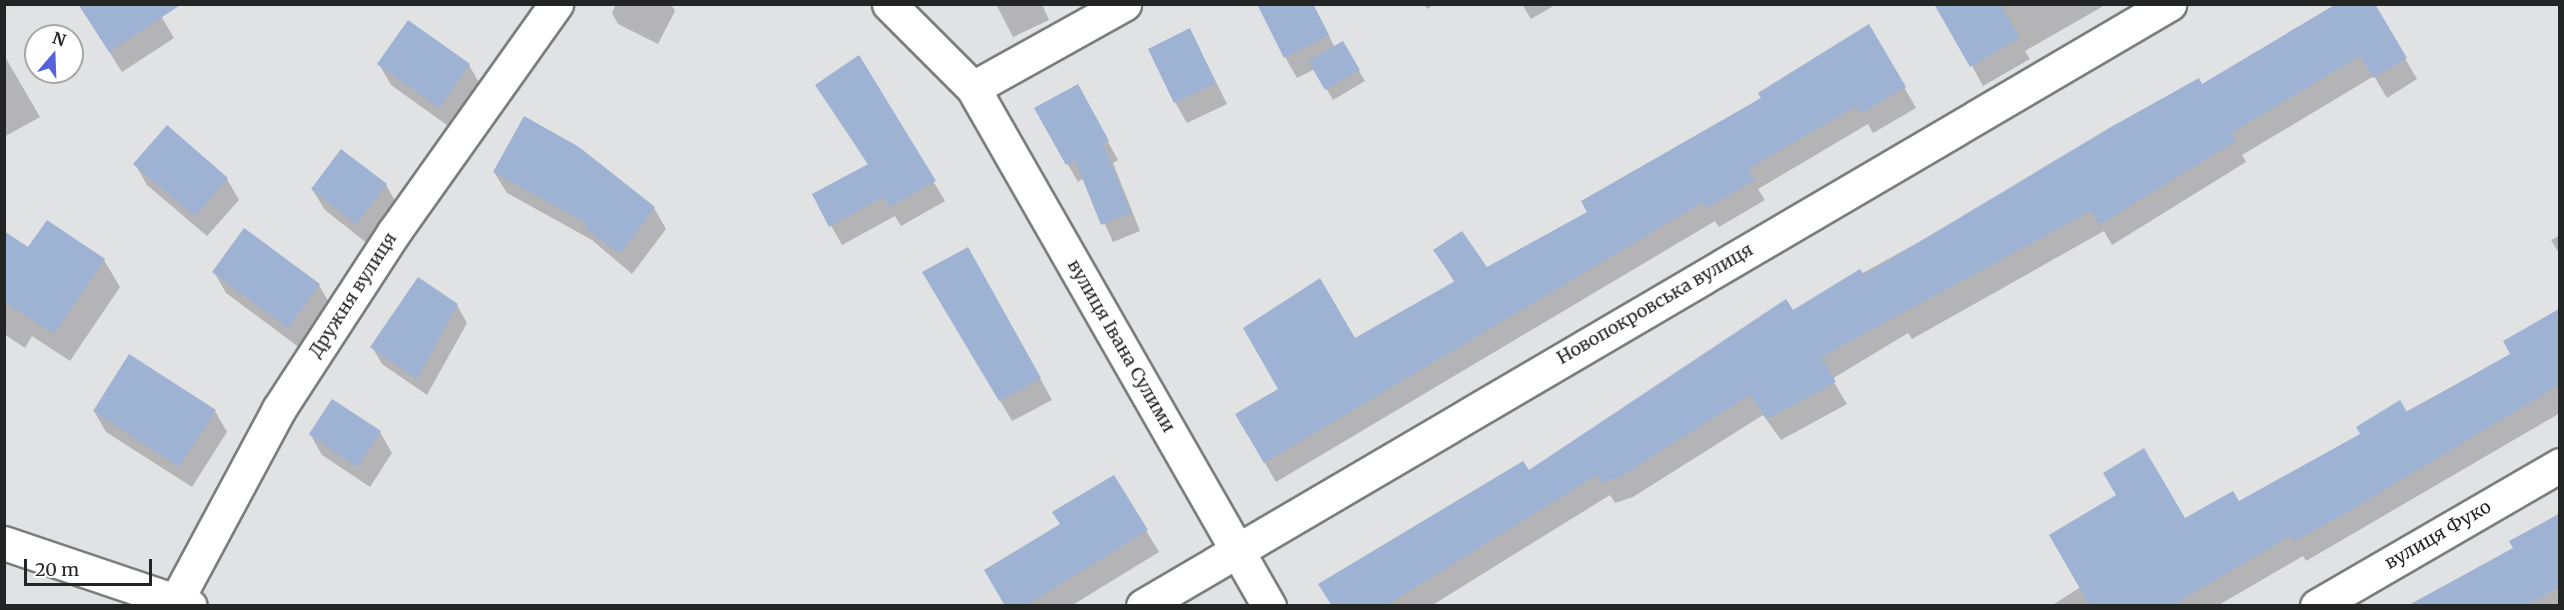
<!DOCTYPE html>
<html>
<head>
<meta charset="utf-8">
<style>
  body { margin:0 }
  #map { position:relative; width:2564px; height:610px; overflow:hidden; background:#e1e2e4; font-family:Merriweather,serif }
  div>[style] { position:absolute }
  .shadow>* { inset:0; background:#0003 }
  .building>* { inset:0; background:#9eb2d3 }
  .roads { filter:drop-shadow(2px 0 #7c7d7e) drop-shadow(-2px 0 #7c7d7e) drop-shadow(0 2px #7c7d7e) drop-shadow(0 -2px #7c7d7e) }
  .street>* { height:33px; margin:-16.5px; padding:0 16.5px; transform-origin:16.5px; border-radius:16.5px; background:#fff }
  .secondary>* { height:33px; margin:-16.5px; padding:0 16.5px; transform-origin:16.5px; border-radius:16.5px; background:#fff }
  span { translate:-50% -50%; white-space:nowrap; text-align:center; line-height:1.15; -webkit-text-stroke:4.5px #fff; paint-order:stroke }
  .street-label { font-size:18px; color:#232424 }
  .frame { position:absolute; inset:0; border:6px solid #232424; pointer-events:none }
  .north { position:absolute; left:24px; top:24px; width:60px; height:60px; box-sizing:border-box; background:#fff; border:2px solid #a7a7a7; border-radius:50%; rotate:19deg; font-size:16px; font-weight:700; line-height:24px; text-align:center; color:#232424 }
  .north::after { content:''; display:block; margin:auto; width:21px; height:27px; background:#5763da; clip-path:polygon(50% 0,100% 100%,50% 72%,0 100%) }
  .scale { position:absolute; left:24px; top:559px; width:128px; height:27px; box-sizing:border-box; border:3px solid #232424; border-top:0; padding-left:8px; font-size:18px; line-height:21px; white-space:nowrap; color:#232424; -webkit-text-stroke:4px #fff; paint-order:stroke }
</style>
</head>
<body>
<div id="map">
  <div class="shadow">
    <div style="clip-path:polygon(79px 4px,154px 4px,174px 38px,122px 72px)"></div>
    <div style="clip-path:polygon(616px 4px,671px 4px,675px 11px,658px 44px,618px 24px,612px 13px)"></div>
    <div style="clip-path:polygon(996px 4px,1042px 4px,1049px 20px,1013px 37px)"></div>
    <div style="clip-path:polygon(1313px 4px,1335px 48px,1342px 43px,1365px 81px,1333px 100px,1315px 69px,1297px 78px,1285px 57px)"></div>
    <div style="clip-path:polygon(1424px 4px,1435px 4px,1427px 9px)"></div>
    <div style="clip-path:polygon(1522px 4px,1557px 4px,1531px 19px)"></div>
    <div style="clip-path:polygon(1938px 4px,2107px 4px,2025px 51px,2030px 59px,1983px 86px)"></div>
    <div style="clip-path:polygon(2373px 4px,2417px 79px,2387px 98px,2374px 76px,2242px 155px,2246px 162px,2112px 245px,2104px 231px,1912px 339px,1908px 333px,1832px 379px,1847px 404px,1781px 440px,1763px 415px,1633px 497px,1615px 503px,1610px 495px,1431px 606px,1332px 606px,1528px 472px,1792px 312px,2202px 86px)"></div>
    <div style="clip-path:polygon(1869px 26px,1916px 108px,1873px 133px,1868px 124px,1758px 189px,1765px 200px,1719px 227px,1715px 221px,1276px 482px,1237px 415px,1455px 283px,1435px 251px,1486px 269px,1589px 212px)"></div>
    <div style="clip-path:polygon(1190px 30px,1227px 104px,1187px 123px,1175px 102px)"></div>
    <div style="clip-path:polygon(4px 55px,40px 117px,4px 137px)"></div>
    <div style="clip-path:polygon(859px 58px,945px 201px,901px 226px,895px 216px,842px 245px,814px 195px,869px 166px,817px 86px)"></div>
    <div style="clip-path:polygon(379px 64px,469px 65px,481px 86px,451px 128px,391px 85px)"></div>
    <div style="clip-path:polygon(1077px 86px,1118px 160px,1113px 163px,1140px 231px,1113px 242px,1084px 178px,1078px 182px,1036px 109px)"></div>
    <div style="clip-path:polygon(135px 164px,227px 179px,239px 200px,207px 236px,147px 185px)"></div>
    <div style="clip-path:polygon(494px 172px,654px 208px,666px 229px,632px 274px,592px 240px,507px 193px)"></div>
    <div style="clip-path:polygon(386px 185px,398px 206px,368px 244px,325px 210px,312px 189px)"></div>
    <div style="clip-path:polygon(2560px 235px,2560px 255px,2551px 240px)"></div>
    <div style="clip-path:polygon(4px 237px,29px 249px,104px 260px,120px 287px,70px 361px,32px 336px,25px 348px,4px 334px)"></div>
    <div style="clip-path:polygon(980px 270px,1052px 400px,1012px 421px,924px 272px)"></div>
    <div style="clip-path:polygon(214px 272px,319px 285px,331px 306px,300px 348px,226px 293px)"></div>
    <div style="clip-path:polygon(457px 305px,467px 323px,427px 395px,382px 364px,372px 347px)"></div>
    <div style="clip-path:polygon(2560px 311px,2560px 413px,2306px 561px,2303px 556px,2217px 606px,2051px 606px,2185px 520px,2238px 503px,2512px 354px,2505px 342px)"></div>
    <div style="clip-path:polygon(94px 411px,215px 411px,227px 432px,192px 487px,106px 432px)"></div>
    <div style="clip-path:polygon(380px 432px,392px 453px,370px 487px,322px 455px,310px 434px)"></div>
    <div style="clip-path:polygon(1114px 477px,1159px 552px,1071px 606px,1007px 606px,1061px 525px)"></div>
    <div style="clip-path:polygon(2560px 513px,2560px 606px,2417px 606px,2515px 548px,2511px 542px)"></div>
  </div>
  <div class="building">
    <div style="clip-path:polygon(78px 4px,182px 4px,109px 52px)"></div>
    <div style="clip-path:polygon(1257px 4px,1313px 4px,1329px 35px,1284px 58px)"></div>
    <div style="clip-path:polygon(1934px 4px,2000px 4px,2020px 38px,1970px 67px)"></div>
    <div style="clip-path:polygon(2336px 4px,2375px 4px,2407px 58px,2373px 78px,2360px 56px,2231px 133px,2236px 141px,2099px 225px,2091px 211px,1821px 357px,1836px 382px,1767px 419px,1750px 395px,1621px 476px,1602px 483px,1597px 475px,1385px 606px,1332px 606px,1318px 584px,1523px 461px,1529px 470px,1786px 299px,1793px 310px,1860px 269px,1864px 275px,2111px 127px,2199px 78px,2202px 84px)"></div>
    <div style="clip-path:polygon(408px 20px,470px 64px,439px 108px,377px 64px)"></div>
    <div style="clip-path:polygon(1869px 24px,1906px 87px,1860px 114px,1856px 106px,1748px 169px,1755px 180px,1706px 208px,1703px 202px,1264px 463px,1235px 414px,1278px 389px,1243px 328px,1320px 278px,1355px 338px,1455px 281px,1433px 250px,1462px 231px,1487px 267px,1587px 212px,1581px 201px,1761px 98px,1758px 93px)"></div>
    <div style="clip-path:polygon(1190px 28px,1216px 83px,1174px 103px,1148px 49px)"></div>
    <div style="clip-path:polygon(1343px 41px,1360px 70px,1325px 90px,1308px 61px)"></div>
    <div style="clip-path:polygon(859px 55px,936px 181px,889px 207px,883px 197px,829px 227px,812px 194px,868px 164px,815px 85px)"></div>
    <div style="clip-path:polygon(1078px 84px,1109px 141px,1103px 144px,1131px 213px,1101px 225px,1075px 160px,1066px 165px,1034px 108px)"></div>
    <div style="clip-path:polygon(524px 116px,579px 147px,655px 207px,620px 254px,583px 227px,586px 223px,493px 172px)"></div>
    <div style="clip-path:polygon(167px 125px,228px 178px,195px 216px,133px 164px)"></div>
    <div style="clip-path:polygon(341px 149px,387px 184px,356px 224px,311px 189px)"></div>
    <div style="clip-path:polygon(47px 220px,105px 259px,54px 334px,4px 302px,4px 231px,28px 247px)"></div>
    <div style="clip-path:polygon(244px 228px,320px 284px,288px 328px,212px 272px)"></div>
    <div style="clip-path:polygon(968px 247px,1041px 378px,999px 401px,922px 272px)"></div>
    <div style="clip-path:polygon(418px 277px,458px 304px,417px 379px,370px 347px)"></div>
    <div style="clip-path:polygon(2559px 309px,2559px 385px,2351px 510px,2293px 542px,2290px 536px,2171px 606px,2090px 606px,2049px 535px,2116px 495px,2103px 473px,2144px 448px,2185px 518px,2233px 491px,2239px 501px,2360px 434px,2356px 427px,2400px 400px,2407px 412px,2510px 354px,2503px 341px)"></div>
    <div style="clip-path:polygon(129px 354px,216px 410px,179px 467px,93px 411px)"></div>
    <div style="clip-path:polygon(332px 399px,381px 431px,357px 467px,309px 434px)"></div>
    <div style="clip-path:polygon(1114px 475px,1148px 530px,1025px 606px,1005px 606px,984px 570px,1060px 524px,1052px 512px)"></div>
    <div style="clip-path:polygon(2559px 514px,2559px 587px,2525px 606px,2407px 606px,2513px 548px,2509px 541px)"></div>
  </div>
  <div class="roads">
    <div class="street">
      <div style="left:889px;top:4px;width:119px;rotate:45deg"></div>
      <div style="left:973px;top:88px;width:597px;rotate:60.26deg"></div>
      <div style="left:973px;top:88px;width:173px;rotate:-29.1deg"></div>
      <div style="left:176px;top:601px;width:218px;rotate:-61.8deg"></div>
      <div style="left:279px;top:409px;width:211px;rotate:-57deg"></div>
      <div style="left:394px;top:232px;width:280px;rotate:-54.6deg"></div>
      <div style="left:1143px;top:606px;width:1190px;rotate:-30.4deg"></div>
      <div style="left:2317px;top:606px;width:281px;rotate:-30.1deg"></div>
    </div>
    <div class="secondary">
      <div style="left:4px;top:543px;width:196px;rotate:18.7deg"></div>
    </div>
  </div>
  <div class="street-label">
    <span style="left:353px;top:295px;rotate:-57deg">Дружня вулиця</span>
    <span style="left:1655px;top:304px;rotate:-30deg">Новопокровська вулиця</span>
    <span style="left:1121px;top:346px;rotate:60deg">вулиця Івана Сулими</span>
    <span style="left:2438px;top:535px;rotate:-30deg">вулиця Фуко</span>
  </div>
  <div class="frame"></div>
  <div class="north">N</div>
  <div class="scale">20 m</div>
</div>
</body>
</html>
